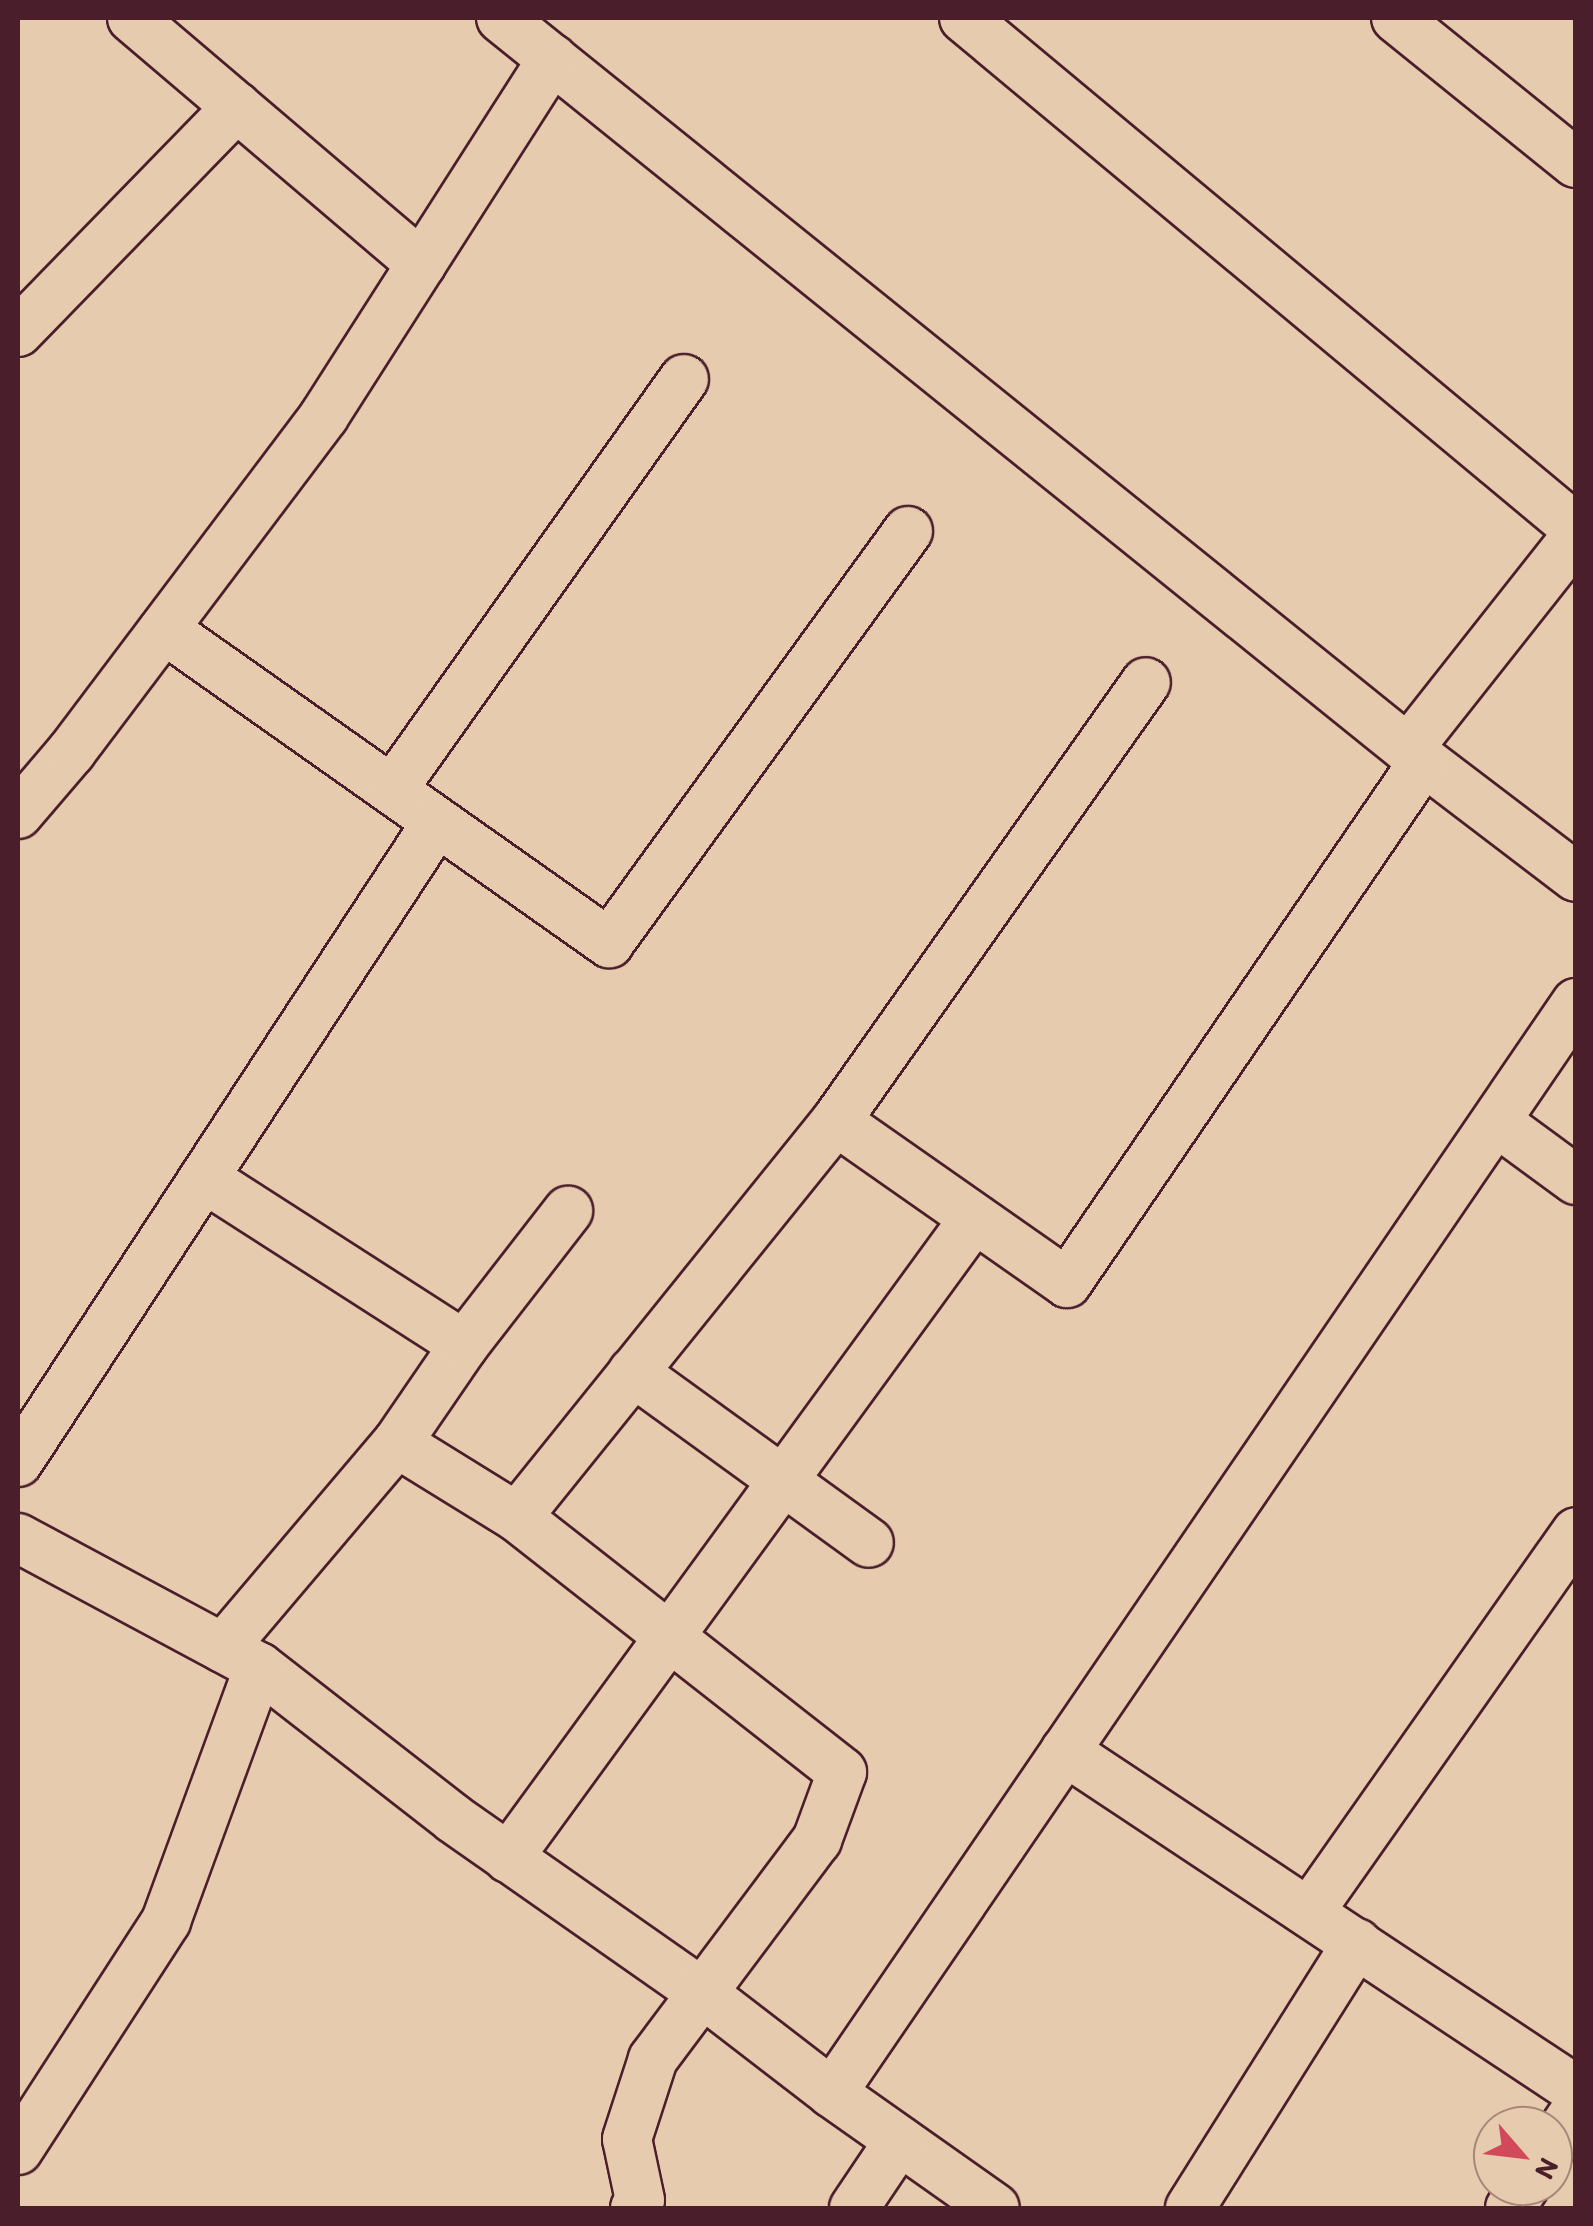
<!DOCTYPE html>
<html>
<head>
<meta charset="utf-8">
<style>
  body { margin:0 }
  #map { position:relative; width:1593px; height:2226px; overflow:hidden; background:#e7cbae; font-family:Itim,sans-serif }
  div>[style] { position:absolute }
  .roads { filter:drop-shadow(2px 0 #4a1f2b) drop-shadow(-2px 0 #4a1f2b) drop-shadow(0 2px #4a1f2b) drop-shadow(0 -2px #4a1f2b) }
  .minor>* { height:48px; margin:-24px; padding:0 24px; transform-origin:24px; border-radius:24px; background:#e7cbae }
  span { translate:-50% -50%; white-space:nowrap; text-align:center; line-height:1.15; -webkit-text-stroke:8px #e7cbae; paint-order:stroke }
  .frame { position:absolute; inset:0; border:20px solid #4a1f2b; pointer-events:none }
  .north { position:absolute; left:1473px; top:2106px; width:100px; height:100px; box-sizing:border-box; background:#e7cbae; border:2px solid #a8867a; border-radius:50%; rotate:118deg; font-size:28px; font-weight:700; line-height:40px; text-align:center; color:#4a1f2b }
  .north::after { content:''; display:block; margin:auto; width:35px; height:45px; background:#d1495b; clip-path:polygon(50% 0,100% 100%,50% 72%,0 100%) }
</style>
</head>
<body>
<div id="map">
  <div class="roads">
    <div class="minor">
      <div style="left:132px;top:18px;width:380px;rotate:40.4deg"></div>
      <div style="left:501px;top:18px;width:1165px;rotate:38.87deg"></div>
      <div style="left:1408px;top:749px;width:211px;rotate:37.3deg"></div>
      <div style="left:964px;top:18px;width:797px;rotate:39.81deg"></div>
      <div style="left:1396px;top:18px;width:231px;rotate:38.9deg"></div>
      <div style="left:18px;top:332px;width:314px;rotate:-45.8deg"></div>
      <div style="left:164px;top:629px;width:545px;rotate:35.21deg"></div>
      <div style="left:609px;top:943px;width:509px;rotate:-54.03deg"></div>
      <div style="left:1408px;top:749px;width:271px;rotate:-51.7deg"></div>
      <div style="left:392px;top:790px;width:504px;rotate:-54.61deg"></div>
      <div style="left:18px;top:814px;width:82px;rotate:-49.5deg"></div>
      <div style="left:71px;top:752px;width:421px;rotate:-53deg"></div>
      <div style="left:324px;top:416px;width:424px;rotate:-57.4deg"></div>
      <div style="left:836px;top:1121px;width:282px;rotate:35deg"></div>
      <div style="left:1067px;top:1283px;width:632px;rotate:-55.63deg"></div>
      <div style="left:1497px;top:1122px;width:98px;rotate:36.3deg"></div>
      <div style="left:204px;top:1178px;width:309px;rotate:32.7deg"></div>
      <div style="left:633px;top:1372px;width:291px;rotate:35.9deg"></div>
      <div style="left:397px;top:1443px;width:119px;rotate:-55.6deg"></div>
      <div style="left:464px;top:1345px;width:170px;rotate:-52.2deg"></div>
      <div style="left:18px;top:1462px;width:765px;rotate:-56.79deg"></div>
      <div style="left:18px;top:1538px;width:273px;rotate:28.2deg"></div>
      <div style="left:259px;top:1667px;width:247px;rotate:37.9deg"></div>
      <div style="left:454px;top:1819px;width:302px;rotate:35deg"></div>
      <div style="left:701px;top:1992px;width:165px;rotate:37.6deg"></div>
      <div style="left:832px;top:2093px;width:199px;rotate:35.2deg"></div>
      <div style="left:223px;top:1648px;width:269px;rotate:-49.7deg"></div>
      <div style="left:397px;top:1443px;width:141px;rotate:31.7deg"></div>
      <div style="left:1065px;top:1751px;width:613px;rotate:33.56deg"></div>
      <div style="left:508px;top:1858px;width:789px;rotate:-53.91deg"></div>
      <div style="left:1310px;top:1911px;width:463px;rotate:-54.9deg"></div>
      <div style="left:832px;top:2093px;width:1320px;rotate:-55.68deg"></div>
      <div style="left:1553px;top:2144px;width:41px;rotate:-55.9deg"></div>
      <div style="left:18px;top:2150px;width:273px;rotate:-57.1deg"></div>
      <div style="left:166px;top:1921px;width:270px;rotate:-69.9deg"></div>
      <div style="left:635px;top:2208px;width:9px;rotate:-58deg"></div>
      <div style="left:640px;top:2200px;width:62px;rotate:-102deg"></div>
      <div style="left:627px;top:2139px;width:84px;rotate:-72deg"></div>
      <div style="left:653px;top:2059px;width:274px;rotate:-53.2deg"></div>
      <div style="left:817px;top:1840px;width:72px;rotate:-69.8deg"></div>
      <div style="left:842px;top:1772px;width:413px;rotate:-141.9deg"></div>
      <div style="left:517px;top:1517px;width:509px;rotate:-51.15deg"></div>
      <div style="left:836px;top:1121px;width:537px;rotate:-54.77deg"></div>
      <div style="left:854px;top:2208px;width:81px;rotate:-56.1deg"></div>
      <div style="left:1190px;top:2208px;width:313px;rotate:-57.8deg"></div>
      <div style="left:1510px;top:2208px;width:27px;rotate:-56deg"></div>
    </div>
  </div>
  <div class="frame"></div>
  <div class="north">N</div>
</div>
</body>
</html>
